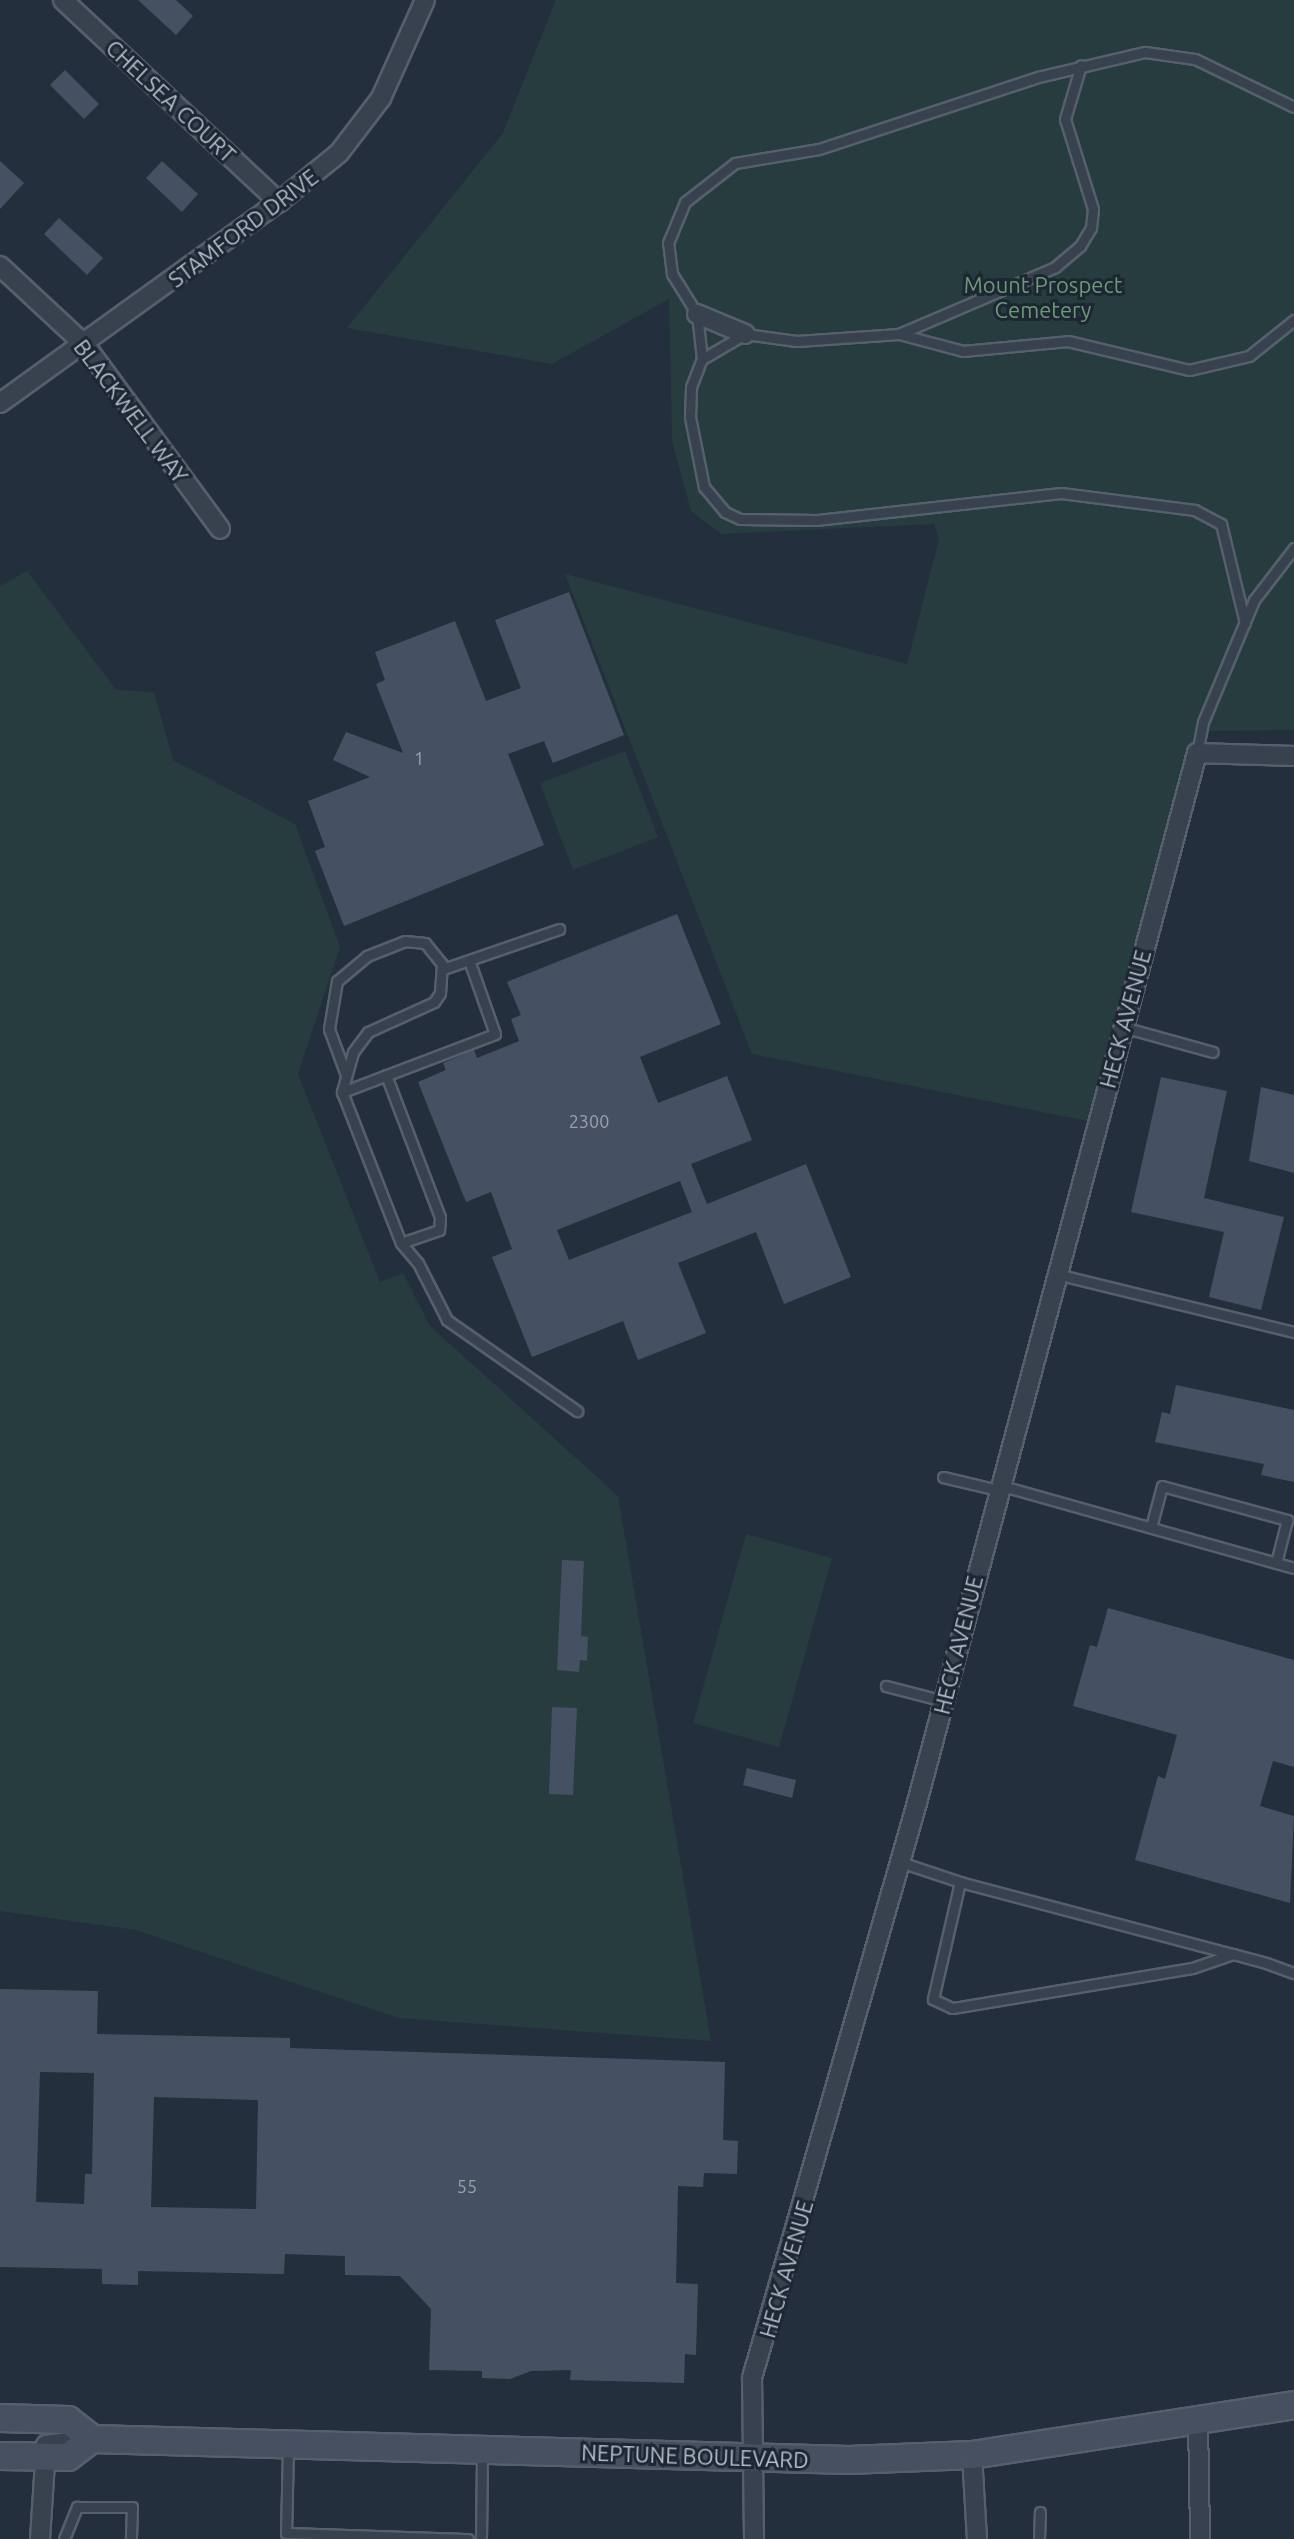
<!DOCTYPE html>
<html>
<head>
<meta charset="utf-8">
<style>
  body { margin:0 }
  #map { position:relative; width:1294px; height:2539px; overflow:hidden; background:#242f3e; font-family:Ubuntu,sans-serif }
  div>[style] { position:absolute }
  .green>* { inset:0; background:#263c3f }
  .building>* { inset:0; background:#455162 }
  .roads { filter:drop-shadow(2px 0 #565f6c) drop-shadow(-2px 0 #565f6c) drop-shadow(0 2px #565f6c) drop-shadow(0 -2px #565f6c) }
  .lane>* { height:9px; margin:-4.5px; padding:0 4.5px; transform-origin:4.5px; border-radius:4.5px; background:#38414e }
  .street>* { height:18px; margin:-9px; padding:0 9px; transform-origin:9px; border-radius:9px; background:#38414e }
  .secondary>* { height:26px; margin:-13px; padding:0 13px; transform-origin:13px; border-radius:13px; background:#465061 }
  span { translate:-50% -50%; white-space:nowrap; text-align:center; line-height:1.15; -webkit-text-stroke:6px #1d2633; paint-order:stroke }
  .number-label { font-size:18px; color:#98a1af }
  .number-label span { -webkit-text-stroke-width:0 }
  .street-label { font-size:22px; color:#b4bcc9 }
  .park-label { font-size:22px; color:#6b9a76 }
</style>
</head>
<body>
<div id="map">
  <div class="green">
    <div style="clip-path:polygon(556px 0,1294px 0,1294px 730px,1207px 731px,1097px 1123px,752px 1054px,565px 574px,907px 664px,939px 539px,934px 524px,721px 534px,691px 511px,672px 441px,669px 299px,552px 364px,347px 328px,503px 133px)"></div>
    <div style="clip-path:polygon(27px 571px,116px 690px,154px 692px,173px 760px,295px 824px,340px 947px,298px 1074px,380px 1282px,403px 1273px,430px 1326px,618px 1496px,711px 2041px,399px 2018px,136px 1930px,0 1911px,0 586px)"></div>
    <div style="clip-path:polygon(625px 751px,658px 837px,573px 870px,540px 783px)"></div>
    <div style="clip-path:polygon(746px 1534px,832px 1558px,779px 1747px,693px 1723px)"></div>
  </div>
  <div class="building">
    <div style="clip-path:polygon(138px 0,176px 0,193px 16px,176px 35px)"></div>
    <div style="clip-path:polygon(65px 70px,99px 104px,84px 119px,50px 85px)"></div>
    <div style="clip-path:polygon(0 161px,24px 183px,0 209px)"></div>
    <div style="clip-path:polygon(162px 161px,198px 194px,182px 212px,146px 178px)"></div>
    <div style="clip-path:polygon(59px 218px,103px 258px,87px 275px,44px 234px)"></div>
    <div style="clip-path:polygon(569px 592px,624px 735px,553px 763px,544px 741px,508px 754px,544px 845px,344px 926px,315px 851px,325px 847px,308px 801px,370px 777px,333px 760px,346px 732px,403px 753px,376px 684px,385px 680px,375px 652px,455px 621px,486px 701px,521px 688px,495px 620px)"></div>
    <div style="clip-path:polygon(evenodd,677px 914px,721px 1024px,640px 1057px,658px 1103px,727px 1076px,752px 1140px,691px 1164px,707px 1204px,806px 1164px,851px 1277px,784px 1304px,756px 1232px,678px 1263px,706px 1333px,638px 1360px,623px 1321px,532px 1357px,492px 1257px,512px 1249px,491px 1192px,466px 1202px,418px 1082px,446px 1070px,443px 1063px,474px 1050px,477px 1058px,519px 1041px,511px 1019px,521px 1015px,507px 982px,677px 914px,680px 1181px,692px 1212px,569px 1260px,557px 1230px,680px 1181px)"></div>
    <div style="clip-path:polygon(1161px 1077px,1227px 1091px,1204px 1198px,1284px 1217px,1261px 1310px,1209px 1297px,1224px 1232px,1131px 1212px)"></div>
    <div style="clip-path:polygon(1261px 1087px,1294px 1095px,1294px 1173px,1249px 1161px)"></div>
    <div style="clip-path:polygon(1176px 1385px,1294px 1410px,1294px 1482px,1261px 1475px,1264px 1464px,1155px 1442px,1162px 1412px,1170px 1414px)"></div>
    <div style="clip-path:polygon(562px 1560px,584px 1561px,581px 1636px,588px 1637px,587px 1661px,580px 1660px,579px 1672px,557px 1670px)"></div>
    <div style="clip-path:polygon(1108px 1608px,1294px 1660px,1294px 1767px,1273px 1761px,1260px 1806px,1294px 1816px,1290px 1903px,1135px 1860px,1158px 1776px,1165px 1779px,1177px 1735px,1073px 1706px,1090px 1645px,1097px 1647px)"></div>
    <div style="clip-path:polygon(552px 1707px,577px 1708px,573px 1795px,549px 1794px)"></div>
    <div style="clip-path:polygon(747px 1768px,796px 1780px,792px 1798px,743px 1785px)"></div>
    <div style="clip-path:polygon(evenodd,0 1989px,98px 1991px,97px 2034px,290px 2038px,290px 2048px,725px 2062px,723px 2140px,738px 2141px,737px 2174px,704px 2173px,703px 2187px,678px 2186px,676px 2283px,698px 2284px,696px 2355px,685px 2354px,684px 2383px,570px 2380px,571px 2370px,531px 2371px,510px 2379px,482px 2378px,482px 2371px,429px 2370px,431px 2309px,400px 2276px,345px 2275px,345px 2256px,285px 2254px,284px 2274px,138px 2271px,138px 2285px,102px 2284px,102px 2269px,0 2267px,0 1989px,40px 2072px,94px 2073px,92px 2174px,85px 2174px,84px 2204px,36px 2202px,40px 2072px,0 1989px,154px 2097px,258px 2100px,256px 2209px,151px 2207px,154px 2097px)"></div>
  </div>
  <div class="roads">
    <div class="lane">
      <div style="left:899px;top:334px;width:170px;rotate:-23.2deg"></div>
      <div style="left:1055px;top:267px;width:33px;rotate:-40deg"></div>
      <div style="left:1080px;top:246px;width:21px;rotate:-59deg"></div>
      <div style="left:1091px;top:228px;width:19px;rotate:-84deg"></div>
      <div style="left:1093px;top:209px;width:94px;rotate:-107.3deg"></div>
      <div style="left:1065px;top:119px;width:56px;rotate:-73.5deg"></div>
      <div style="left:702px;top:359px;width:45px;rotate:-96.3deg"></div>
      <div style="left:697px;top:314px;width:47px;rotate:-122deg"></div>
      <div style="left:672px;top:274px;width:31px;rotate:-97deg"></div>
      <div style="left:668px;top:243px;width:44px;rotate:-67.5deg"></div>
      <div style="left:685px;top:202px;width:63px;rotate:-38deg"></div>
      <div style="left:735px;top:163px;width:85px;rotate:-9.5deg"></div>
      <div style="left:819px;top:149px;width:231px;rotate:-18.2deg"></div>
      <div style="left:1038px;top:77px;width:110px;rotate:-13.2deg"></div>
      <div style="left:1145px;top:52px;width:50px;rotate:8deg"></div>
      <div style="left:1195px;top:59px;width:110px;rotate:25.9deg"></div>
      <div style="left:1245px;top:623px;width:102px;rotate:-103.6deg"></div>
      <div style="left:1221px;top:524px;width:30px;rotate:-152deg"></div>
      <div style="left:1195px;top:510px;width:135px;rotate:-172.8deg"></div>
      <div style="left:1061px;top:493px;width:247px;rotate:173.7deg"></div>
      <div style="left:815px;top:520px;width:75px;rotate:-179.2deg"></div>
      <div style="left:740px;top:519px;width:17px;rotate:-155deg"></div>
      <div style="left:725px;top:512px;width:33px;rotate:-130deg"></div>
      <div style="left:704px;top:487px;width:71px;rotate:-101.3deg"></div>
      <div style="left:690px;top:417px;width:30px;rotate:-88deg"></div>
      <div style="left:691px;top:387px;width:30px;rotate:-69deg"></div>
      <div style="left:702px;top:359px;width:50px;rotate:-30.2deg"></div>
      <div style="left:745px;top:334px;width:52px;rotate:7.7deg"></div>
      <div style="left:797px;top:341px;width:102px;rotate:-3.9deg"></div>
      <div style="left:899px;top:334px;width:66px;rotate:14.9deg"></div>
      <div style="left:963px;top:351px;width:105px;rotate:-5.4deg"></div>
      <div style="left:1068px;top:341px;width:124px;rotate:13.5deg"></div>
      <div style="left:1189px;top:370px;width:62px;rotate:-13.1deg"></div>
      <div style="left:1249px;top:356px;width:58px;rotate:-38.7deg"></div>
      <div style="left:1197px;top:753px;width:32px;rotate:-79deg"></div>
      <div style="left:1203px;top:722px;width:132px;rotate:-67.3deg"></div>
      <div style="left:1254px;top:600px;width:66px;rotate:-52.4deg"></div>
      <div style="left:470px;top:963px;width:75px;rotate:70.6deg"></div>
      <div style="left:495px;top:1034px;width:164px;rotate:159.2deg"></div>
      <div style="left:342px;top:1092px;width:162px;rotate:68.7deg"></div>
      <div style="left:401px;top:1243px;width:26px;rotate:50deg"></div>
      <div style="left:418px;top:1263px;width:64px;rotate:63deg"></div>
      <div style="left:447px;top:1320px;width:159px;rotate:35deg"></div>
      <div style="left:443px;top:969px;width:123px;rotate:-19deg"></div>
      <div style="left:1123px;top:1027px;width:93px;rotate:15.5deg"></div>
      <div style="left:386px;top:1075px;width:152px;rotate:69.2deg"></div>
      <div style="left:440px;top:1217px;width:13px;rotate:94deg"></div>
      <div style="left:439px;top:1230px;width:40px;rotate:161.1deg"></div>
      <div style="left:342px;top:1092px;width:41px;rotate:-74.6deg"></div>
      <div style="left:353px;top:1052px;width:25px;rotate:-53deg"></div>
      <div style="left:368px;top:1032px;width:72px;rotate:-24.4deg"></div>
      <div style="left:434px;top:1002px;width:11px;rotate:-56deg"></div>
      <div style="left:440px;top:993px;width:29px;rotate:-86deg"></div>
      <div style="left:442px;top:964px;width:27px;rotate:-129deg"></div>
      <div style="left:425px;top:943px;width:20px;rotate:-174deg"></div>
      <div style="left:405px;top:941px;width:41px;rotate:158.5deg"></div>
      <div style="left:367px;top:956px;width:39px;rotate:140deg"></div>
      <div style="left:337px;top:981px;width:49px;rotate:99.5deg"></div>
      <div style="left:329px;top:1029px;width:49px;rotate:69.7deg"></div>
      <div style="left:1056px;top:1274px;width:245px;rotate:13.7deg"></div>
      <div style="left:943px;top:1477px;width:57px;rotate:13.3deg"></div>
      <div style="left:999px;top:1485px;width:306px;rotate:15.7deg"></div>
      <div style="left:1151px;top:1527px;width:42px;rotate:-75deg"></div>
      <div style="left:1162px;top:1486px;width:130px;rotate:15.2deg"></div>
      <div style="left:1287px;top:1520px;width:44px;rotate:104.3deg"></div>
      <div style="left:886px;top:1686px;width:60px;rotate:14.5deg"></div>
      <div style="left:900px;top:1862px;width:63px;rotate:18.4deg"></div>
      <div style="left:1233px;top:1954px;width:43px;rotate:161.1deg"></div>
      <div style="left:1192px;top:1968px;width:243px;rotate:170.5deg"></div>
      <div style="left:952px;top:2008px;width:21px;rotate:-155deg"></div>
      <div style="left:933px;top:1999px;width:120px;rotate:-77deg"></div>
      <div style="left:960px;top:1882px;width:282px;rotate:14.8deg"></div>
      <div style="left:1233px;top:1954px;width:34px;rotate:15deg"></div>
      <div style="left:1266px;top:1963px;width:30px;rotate:20deg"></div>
      <div style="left:288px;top:2447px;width:86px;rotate:91.3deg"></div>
      <div style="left:286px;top:2533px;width:182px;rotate:1.9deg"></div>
      <div style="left:64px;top:2539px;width:35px;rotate:-68deg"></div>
      <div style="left:77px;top:2507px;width:55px"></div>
      <div style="left:132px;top:2507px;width:32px;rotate:92deg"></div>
      <div style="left:481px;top:2539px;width:85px;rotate:-89.3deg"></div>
      <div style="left:1039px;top:2539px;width:27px;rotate:-88deg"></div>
    </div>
    <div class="street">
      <div style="left:63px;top:0;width:296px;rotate:43.1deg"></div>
      <div style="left:0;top:266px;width:116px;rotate:42.9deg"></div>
      <div style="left:85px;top:345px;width:228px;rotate:53.7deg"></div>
      <div style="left:697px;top:314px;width:52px;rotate:22.6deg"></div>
      <div style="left:0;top:403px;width:344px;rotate:-35.8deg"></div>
      <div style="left:279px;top:202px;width:77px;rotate:-39.2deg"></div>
      <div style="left:339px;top:153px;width:69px;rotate:-52.6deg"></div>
      <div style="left:381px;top:98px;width:107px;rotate:-65.8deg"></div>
      <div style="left:1198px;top:2420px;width:119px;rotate:89deg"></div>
      <div style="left:972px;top:2455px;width:84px;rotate:86.6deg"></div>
      <div style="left:40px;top:2539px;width:94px;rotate:-86.3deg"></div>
      <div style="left:46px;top:2445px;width:46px;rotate:-7.4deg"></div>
      <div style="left:754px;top:2539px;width:161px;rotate:-90.7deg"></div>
      <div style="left:752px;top:2378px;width:591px;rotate:-73.99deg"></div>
      <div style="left:915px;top:1810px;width:1094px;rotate:-75.06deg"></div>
      <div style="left:1197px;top:753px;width:97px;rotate:1.8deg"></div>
    </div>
    <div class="secondary">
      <div style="left:0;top:2418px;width:68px;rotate:1.7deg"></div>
      <div style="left:68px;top:2420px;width:31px;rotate:38deg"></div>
      <div style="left:92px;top:2439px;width:757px;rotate:1.59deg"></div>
      <div style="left:849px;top:2460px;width:123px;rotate:-2.3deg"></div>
      <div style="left:972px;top:2455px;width:326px;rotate:-8.8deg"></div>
      <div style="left:0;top:2456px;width:68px;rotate:0.8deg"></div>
      <div style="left:68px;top:2457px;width:30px;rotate:-37deg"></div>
    </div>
  </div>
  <div class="number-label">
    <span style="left:419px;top:758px">1</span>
    <span style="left:589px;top:1121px">2300</span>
    <span style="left:467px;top:2186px">55</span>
  </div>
  <div class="street-label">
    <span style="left:171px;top:101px;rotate:43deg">CHELSEA COURT</span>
    <span style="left:243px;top:228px;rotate:-37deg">STAMFORD DRIVE</span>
    <span style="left:131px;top:411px;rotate:53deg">BLACKWELL WAY</span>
    <span style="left:1125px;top:1019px;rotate:-75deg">HECK AVENUE</span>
    <span style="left:958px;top:1645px;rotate:-76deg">HECK AVENUE</span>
    <span style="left:786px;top:2269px;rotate:-74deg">HECK AVENUE</span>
    <span style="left:695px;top:2456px;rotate:2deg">NEPTUNE BOULEVARD</span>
  </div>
  <div class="park-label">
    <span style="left:1043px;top:297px">Mount Prospect<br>Cemetery</span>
  </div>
</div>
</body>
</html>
